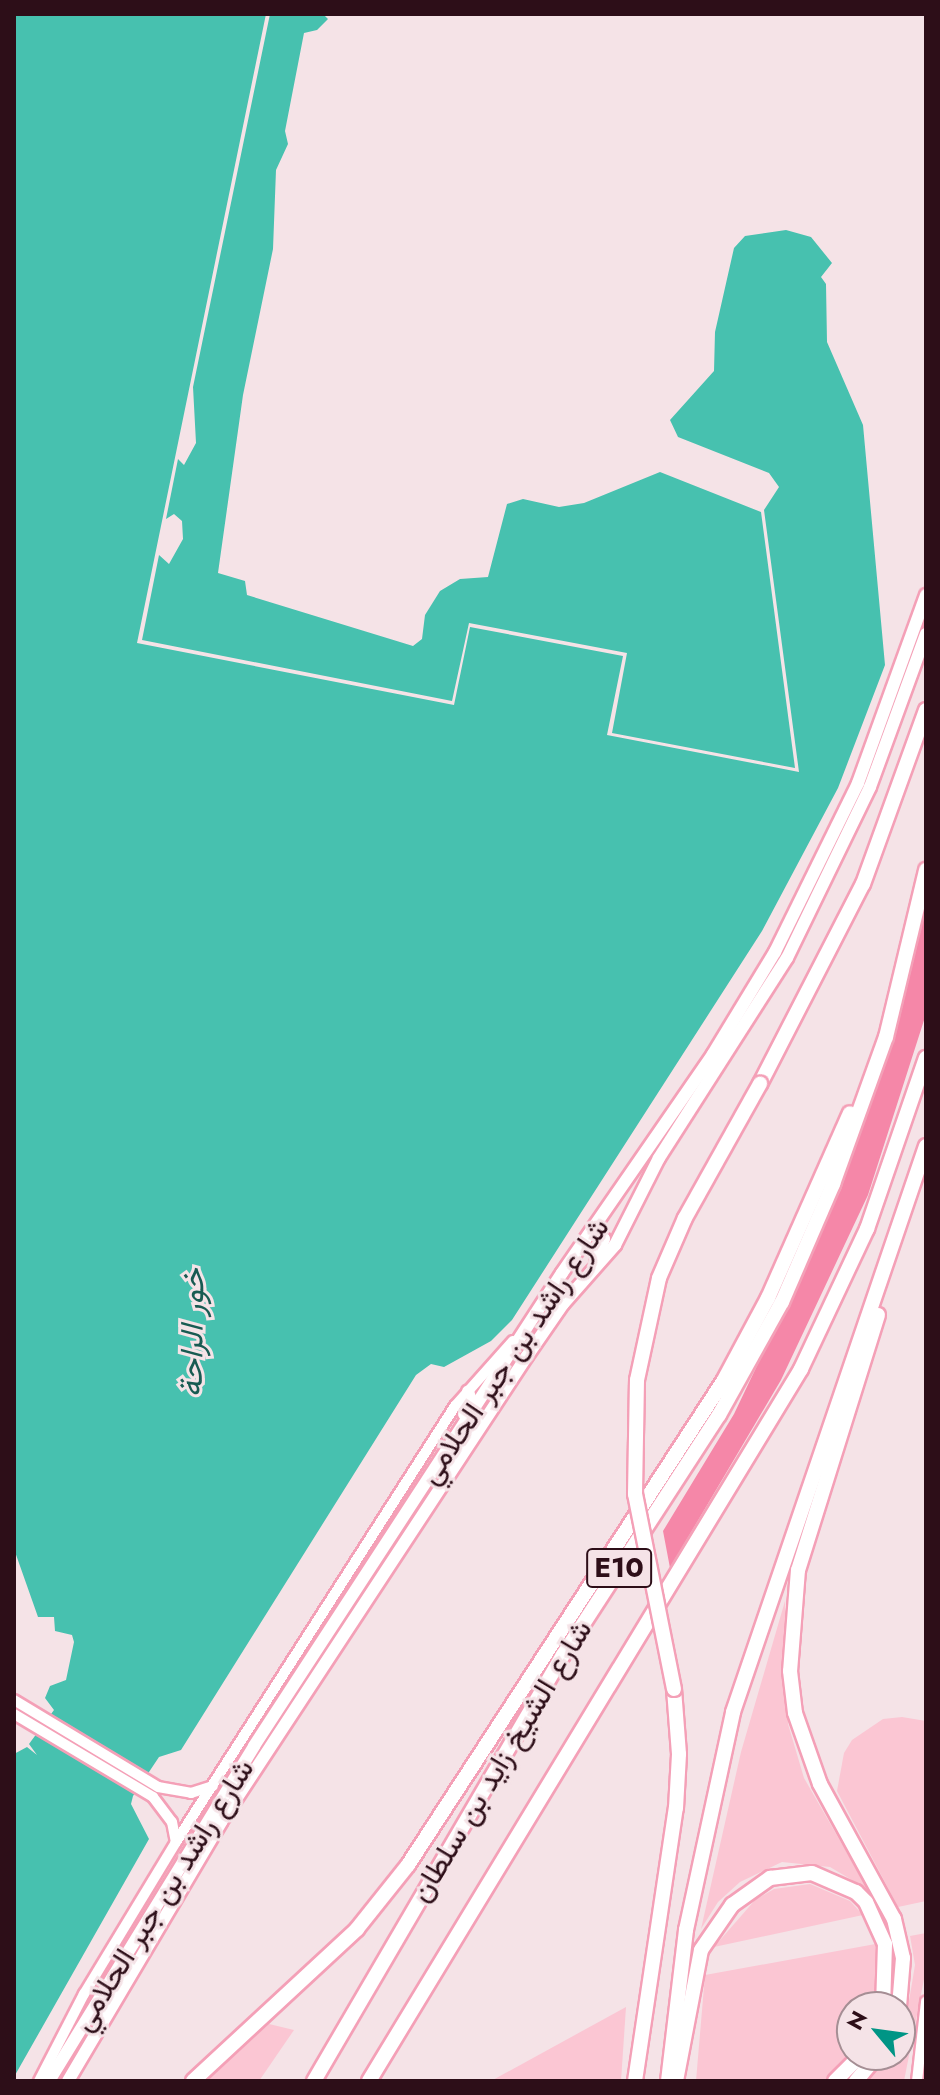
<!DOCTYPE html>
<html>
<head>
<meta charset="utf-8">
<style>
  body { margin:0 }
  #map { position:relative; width:940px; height:2095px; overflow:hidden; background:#f5e3e7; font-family:Jost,Vazirmatn,sans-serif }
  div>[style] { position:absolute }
  .green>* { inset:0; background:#fbc6d3 }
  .forest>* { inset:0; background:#f587a8 }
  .water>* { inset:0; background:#47c1af }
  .roads { filter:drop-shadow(2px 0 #f4a0b7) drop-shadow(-2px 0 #f4a0b7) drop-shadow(0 2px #f4a0b7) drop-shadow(0 -2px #f4a0b7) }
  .minor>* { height:10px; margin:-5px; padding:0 5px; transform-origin:5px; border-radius:5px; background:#fff }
  .major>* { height:12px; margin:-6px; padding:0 6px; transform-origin:6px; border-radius:6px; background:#fff }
  .highway>* { height:14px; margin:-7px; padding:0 7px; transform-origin:7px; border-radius:7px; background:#fff }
  .bridges { filter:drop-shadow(2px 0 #f4a0b7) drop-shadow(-2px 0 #f4a0b7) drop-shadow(0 2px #f4a0b7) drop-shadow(0 -2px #f4a0b7) }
  .highway-bridge>* { height:14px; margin:-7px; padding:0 7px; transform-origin:7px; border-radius:7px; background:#fff }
  span { translate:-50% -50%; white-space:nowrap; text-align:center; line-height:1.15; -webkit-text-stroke:6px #f5e3e7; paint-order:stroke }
  .shield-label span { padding:2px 6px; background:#f5e3e7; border:2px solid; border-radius:6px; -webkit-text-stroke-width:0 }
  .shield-label { font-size:28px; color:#2d0e18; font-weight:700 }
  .street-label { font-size:30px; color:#2d0e18 }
  .water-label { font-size:32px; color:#185b52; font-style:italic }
  .frame { position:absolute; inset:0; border:16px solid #2d0e18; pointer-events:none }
  .north { position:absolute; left:836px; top:1991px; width:80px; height:80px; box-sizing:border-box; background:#f5e3e7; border:2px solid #a58e94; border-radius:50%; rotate:299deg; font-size:22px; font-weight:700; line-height:32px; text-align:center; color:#2d0e18 }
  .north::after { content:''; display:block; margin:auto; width:28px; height:36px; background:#009585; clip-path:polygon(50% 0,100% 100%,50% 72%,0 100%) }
</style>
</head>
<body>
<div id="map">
  <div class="green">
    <div style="clip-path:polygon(785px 1601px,788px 1724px,804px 1778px,878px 1907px,857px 1883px,830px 1867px,782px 1862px,740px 1882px,718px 1902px,701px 1929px,741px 1752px)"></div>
    <div style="clip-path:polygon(902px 1717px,926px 1721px,926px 1901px,898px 1907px,837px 1791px,844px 1753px,852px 1740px,883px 1719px)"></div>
    <div style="clip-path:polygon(810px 1884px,850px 1901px,863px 1915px,714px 1947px,755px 1900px,774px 1889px)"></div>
    <div style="clip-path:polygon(926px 1933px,926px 1969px,904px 2081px,869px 2081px,890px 2055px,900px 2055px,915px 1965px,910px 1936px)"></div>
    <div style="clip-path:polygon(881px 1943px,879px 2007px,852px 2007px,852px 2055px,824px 2081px,696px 2081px,705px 1975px)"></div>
    <div style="clip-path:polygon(626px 2007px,621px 2081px,491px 2081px)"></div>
    <div style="clip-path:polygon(269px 2024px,294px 2030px,259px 2081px,207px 2081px)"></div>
  </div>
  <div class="forest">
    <div style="clip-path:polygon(926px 907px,926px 1014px,868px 1195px,781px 1380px,670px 1568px,663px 1531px,734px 1414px,841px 1189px,887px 1053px)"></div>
  </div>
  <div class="water">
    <div style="clip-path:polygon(14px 14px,266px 14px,137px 643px,454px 705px,470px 627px,623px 656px,607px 735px,799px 772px,764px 510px,779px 487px,769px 473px,678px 437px,670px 420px,714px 371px,715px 332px,734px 248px,745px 236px,786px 230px,811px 237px,832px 263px,821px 277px,826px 284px,827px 342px,863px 425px,885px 665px,838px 788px,762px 931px,512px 1320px,491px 1341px,444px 1367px,431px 1364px,416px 1375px,181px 1750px,159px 1757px,133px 1796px,131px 1804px,149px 1839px,14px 2077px,14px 1754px,27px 1747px,37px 1755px,29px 1744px,54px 1710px,45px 1698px,50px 1686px,66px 1680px,74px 1642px,72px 1635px,55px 1631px,54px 1617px,38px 1617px,14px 1549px)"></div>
    <div style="clip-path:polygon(270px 14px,323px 14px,328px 19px,317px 30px,304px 33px,285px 131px,288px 144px,276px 170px,273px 249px,243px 395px,218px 573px,245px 581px,247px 595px,413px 646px,422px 639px,425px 615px,440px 591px,460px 579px,488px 577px,507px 504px,523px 499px,559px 507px,584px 503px,660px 472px,761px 512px,795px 768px,612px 733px,627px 653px,469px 623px,452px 701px,142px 640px,159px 555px,169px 564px,183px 539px,182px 521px,174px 514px,166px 519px,178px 459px,184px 465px,196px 443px,193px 387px)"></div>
  </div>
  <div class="roads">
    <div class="minor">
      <div style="left:14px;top:1700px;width:168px;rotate:31.1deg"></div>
      <div style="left:158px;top:1787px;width:34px;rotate:10deg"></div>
      <div style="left:191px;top:1793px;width:23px;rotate:-18deg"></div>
      <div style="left:14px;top:1714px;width:162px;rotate:30.8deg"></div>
      <div style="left:153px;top:1797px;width:31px;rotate:53deg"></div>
      <div style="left:172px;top:1822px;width:20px;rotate:79deg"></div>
      <div style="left:39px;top:2081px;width:98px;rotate:-62.7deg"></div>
      <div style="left:84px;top:1994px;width:178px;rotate:-58.8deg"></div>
      <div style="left:176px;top:1842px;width:518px;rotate:-57.38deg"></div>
      <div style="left:455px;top:1406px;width:87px;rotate:-48.3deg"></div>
      <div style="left:917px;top:2081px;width:80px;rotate:-83.5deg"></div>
    </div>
    <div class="major">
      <div style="left:590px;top:1233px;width:15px;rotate:23deg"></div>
      <div style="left:604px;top:1239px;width:19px;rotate:115deg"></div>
      <div style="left:464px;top:1414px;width:15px;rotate:-62deg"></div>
      <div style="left:471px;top:1401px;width:10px;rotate:-107deg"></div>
      <div style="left:49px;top:2081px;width:393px;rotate:-58.5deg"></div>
      <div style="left:254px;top:1746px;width:564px;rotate:-56.93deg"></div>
      <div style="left:562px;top:1273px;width:266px;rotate:-55.4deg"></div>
      <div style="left:713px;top:1054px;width:119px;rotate:-58.7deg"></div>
      <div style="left:775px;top:952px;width:188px;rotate:-63.8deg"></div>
      <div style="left:858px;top:783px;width:200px;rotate:-70.1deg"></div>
      <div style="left:68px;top:2081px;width:301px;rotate:-59.4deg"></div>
      <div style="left:221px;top:1822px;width:557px;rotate:-56.71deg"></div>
      <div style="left:527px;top:1356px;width:63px;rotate:-55.3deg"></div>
      <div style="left:563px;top:1304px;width:79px;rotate:-48.6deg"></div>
      <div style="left:615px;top:1245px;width:97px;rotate:-63.2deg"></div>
      <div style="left:659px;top:1158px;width:237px;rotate:-57.4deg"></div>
      <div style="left:787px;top:958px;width:190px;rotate:-64.1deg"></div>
      <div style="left:870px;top:787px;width:163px;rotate:-69.9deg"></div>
    </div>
    <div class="highway">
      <div style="left:760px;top:1084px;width:225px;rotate:-62.8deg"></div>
      <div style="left:863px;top:884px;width:185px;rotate:-70.1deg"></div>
      <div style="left:878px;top:1315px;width:267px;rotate:107.4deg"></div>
      <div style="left:798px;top:1570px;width:101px;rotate:94.5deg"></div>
      <div style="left:790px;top:1671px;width:42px;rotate:83.2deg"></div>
      <div style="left:795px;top:1713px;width:75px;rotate:70.6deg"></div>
      <div style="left:820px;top:1784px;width:154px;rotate:61.3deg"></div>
      <div style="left:894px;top:1919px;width:40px;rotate:77deg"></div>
      <div style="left:903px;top:1958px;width:49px;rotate:94.7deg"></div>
      <div style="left:193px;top:2081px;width:224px;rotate:-42.8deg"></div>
      <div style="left:357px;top:1929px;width:82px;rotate:-51.4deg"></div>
      <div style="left:408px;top:1865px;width:579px;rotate:-56.91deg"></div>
      <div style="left:724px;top:1380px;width:93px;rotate:-61.8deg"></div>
      <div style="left:768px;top:1298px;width:202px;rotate:-66.1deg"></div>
      <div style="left:314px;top:2081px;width:493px;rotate:-59.7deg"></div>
      <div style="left:563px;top:1655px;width:286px;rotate:-57deg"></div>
      <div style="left:719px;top:1415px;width:129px;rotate:-60.9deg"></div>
      <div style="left:782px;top:1302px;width:129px;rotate:-66.6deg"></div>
      <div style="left:833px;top:1184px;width:156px;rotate:-70.2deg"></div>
      <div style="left:886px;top:1037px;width:172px;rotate:-76.5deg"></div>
      <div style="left:369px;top:2081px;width:833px;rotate:-58.75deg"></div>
      <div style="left:801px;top:1369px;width:155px;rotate:-64.8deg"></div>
      <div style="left:867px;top:1229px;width:181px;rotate:-71deg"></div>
      <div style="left:635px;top:2081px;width:276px;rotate:-81.5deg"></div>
      <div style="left:676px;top:1808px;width:54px;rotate:-86.8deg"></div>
      <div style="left:679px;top:1754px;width:65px;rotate:-94.4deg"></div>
      <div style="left:668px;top:2081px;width:152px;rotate:-83.2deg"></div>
      <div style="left:686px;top:1930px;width:223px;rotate:-77.8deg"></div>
      <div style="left:733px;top:1712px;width:598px;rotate:-71.17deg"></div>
      <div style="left:676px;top:2081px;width:133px;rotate:-79.2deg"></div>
      <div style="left:701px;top:1950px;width:55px;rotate:-55.4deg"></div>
      <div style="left:732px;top:1905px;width:47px;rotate:-35.4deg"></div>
      <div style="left:770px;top:1878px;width:42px;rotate:-6.8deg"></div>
      <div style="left:812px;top:1873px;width:48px;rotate:23.4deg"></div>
      <div style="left:856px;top:1892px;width:14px;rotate:45deg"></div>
      <div style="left:866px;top:1902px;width:46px;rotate:65.7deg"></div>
      <div style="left:885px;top:1944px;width:63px;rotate:91.8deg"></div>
      <div style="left:835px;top:2081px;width:37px;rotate:-45deg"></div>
      <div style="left:856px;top:2081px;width:34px;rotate:-50deg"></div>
    </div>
  </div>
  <div class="bridges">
    <div class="highway-bridge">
      <div style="left:674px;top:1689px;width:199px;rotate:-101.3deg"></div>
      <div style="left:635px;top:1494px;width:114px;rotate:-89deg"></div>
      <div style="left:637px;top:1380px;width:104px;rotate:-77.8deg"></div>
      <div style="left:659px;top:1278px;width:65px;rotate:-66.6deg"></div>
      <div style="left:685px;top:1218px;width:154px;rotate:-60.8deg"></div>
    </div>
  </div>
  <div class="shield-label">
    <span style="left:619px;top:1568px">E10</span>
  </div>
  <div class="street-label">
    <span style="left:514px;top:1351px;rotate:-56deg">شارع راشد بن جبر الحلامي</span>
    <span style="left:501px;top:1761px;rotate:-59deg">شارع الشيخ زايد بن سلطان</span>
    <span style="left:163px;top:1895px;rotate:-58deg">شارع راشد بن جبر الحلامي</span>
  </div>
  <div class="water-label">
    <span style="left:192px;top:1333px;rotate:-89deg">خور الراحة</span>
  </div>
  <div class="frame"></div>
  <div class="north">N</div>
</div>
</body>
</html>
